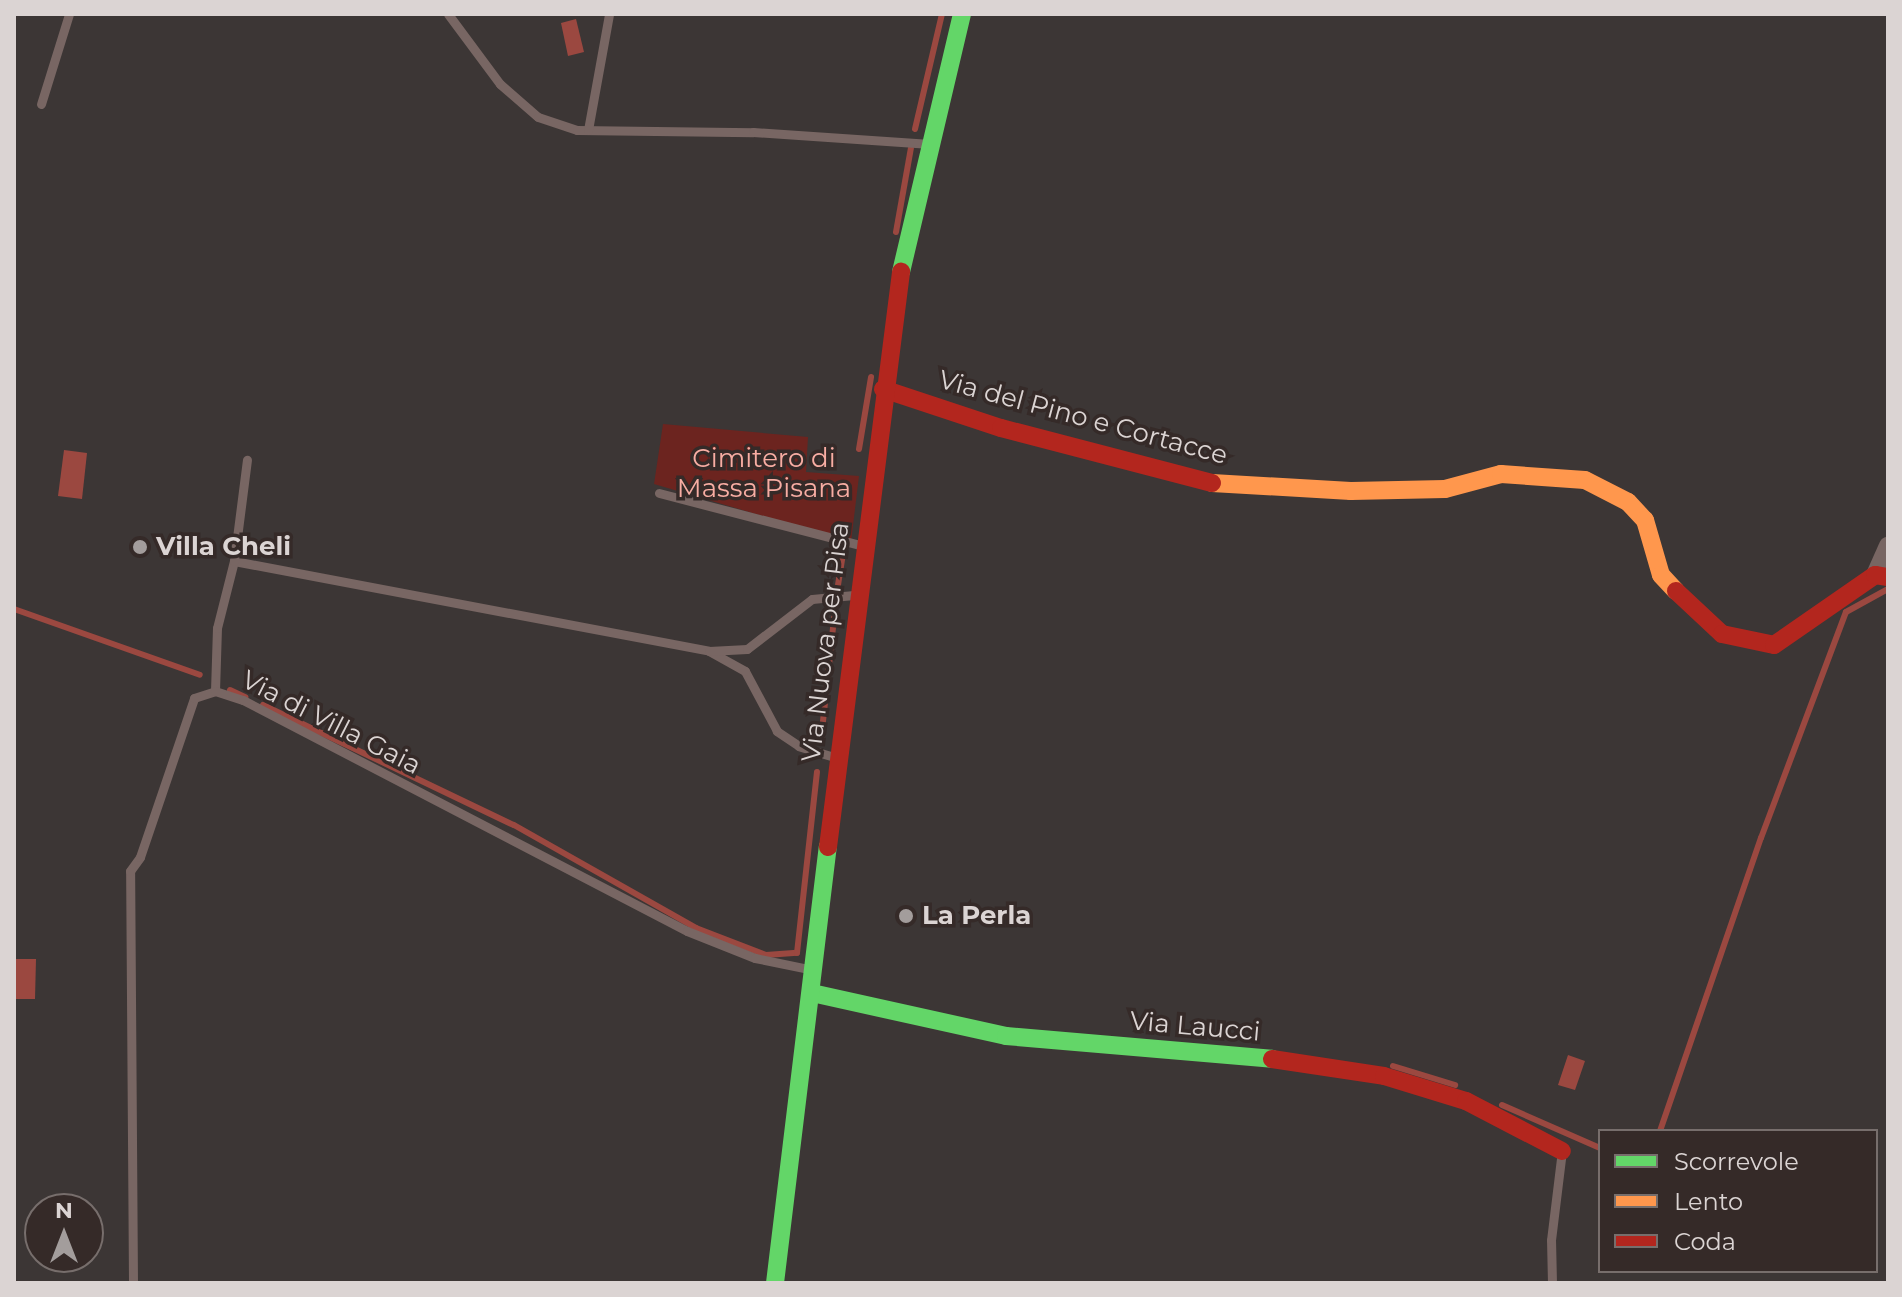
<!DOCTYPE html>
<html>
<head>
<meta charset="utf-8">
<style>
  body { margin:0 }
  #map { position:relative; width:1902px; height:1297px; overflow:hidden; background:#3c3635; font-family:Montserrat,sans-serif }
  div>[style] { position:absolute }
  .green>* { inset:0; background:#6c241f }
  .water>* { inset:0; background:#9b4840 }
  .stream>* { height:6px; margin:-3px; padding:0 3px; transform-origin:3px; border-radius:3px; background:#9b4840 }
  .lane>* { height:9px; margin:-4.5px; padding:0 4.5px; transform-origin:4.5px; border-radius:4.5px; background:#786663 }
  .street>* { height:18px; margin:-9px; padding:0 9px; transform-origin:9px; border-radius:9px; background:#786663 }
  .fast>* { height:18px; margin:-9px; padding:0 9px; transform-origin:9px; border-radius:9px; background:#63d668 }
  .slow>* { height:18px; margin:-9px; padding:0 9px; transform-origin:9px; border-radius:9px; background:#ff974d }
  .jam>* { height:18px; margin:-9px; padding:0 9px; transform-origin:9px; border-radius:9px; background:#b3261e }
  .dots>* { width:22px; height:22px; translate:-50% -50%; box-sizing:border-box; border:4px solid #352a28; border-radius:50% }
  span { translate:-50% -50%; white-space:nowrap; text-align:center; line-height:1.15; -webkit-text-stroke:7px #352a28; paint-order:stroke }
  .street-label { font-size:26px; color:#dbd4d3 }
  .park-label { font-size:26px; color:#f8ada3 }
  .poi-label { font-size:26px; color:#dbd4d3; font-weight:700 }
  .left { translate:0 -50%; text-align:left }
  .frame { position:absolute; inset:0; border:16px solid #dbd4d3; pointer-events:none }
  .legend { position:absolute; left:1598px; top:1129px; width:280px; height:144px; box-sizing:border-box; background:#352a28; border:2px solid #776e6c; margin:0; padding:10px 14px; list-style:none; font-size:24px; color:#dbd4d3 }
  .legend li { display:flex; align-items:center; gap:16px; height:40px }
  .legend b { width:40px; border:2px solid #776e6c }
  .north { position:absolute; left:24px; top:1193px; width:80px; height:80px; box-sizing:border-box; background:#352a28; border:2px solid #776e6c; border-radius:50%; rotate:0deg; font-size:22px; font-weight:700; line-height:32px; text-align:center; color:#dbd4d3 }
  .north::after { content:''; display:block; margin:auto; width:28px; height:36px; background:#a39d9c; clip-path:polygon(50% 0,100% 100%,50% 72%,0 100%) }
</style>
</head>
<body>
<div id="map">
  <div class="green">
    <div style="clip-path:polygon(663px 424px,808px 437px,806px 472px,859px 476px,851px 542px,654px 484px)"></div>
  </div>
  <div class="water">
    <div style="clip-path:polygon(576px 19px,584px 52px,568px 56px,561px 23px)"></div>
    <div style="clip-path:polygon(64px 450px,87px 453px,82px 499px,58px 496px)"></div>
    <div style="clip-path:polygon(14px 959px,36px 959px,35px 999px,14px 999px)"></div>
    <div style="clip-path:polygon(1568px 1055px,1585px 1061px,1575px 1090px,1558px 1085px)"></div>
  </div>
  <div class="stream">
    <div style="left:915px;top:129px;width:118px;rotate:-76.8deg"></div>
    <div style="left:896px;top:232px;width:85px;rotate:-79.9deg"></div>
    <div style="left:859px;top:449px;width:73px;rotate:-80.5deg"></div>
    <div style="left:838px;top:585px;width:33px;rotate:-81deg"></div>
    <div style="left:14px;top:609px;width:197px;rotate:19.5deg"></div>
    <div style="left:230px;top:690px;width:17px;rotate:25deg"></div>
    <div style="left:263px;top:705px;width:278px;rotate:25.6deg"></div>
    <div style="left:514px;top:825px;width:209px;rotate:29.5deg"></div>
    <div style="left:696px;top:928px;width:75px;rotate:21.1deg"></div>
    <div style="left:766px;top:955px;width:31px;rotate:-4deg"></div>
    <div style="left:797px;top:953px;width:182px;rotate:-83.7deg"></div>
    <div style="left:821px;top:740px;width:123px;rotate:-83.9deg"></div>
    <div style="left:1393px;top:1066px;width:65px;rotate:17deg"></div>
    <div style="left:1502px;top:1105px;width:107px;rotate:23.7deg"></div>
    <div style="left:1660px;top:1131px;width:310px;rotate:-71deg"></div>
    <div style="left:1761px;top:838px;width:241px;rotate:-69.4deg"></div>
    <div style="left:1846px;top:612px;width:48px;rotate:-28.7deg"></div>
  </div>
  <div class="lane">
    <div style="left:448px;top:14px;width:87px;rotate:53.4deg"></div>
    <div style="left:500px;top:84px;width:50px;rotate:41deg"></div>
    <div style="left:538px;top:117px;width:41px;rotate:18.4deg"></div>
    <div style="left:577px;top:130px;width:176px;rotate:0.7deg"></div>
    <div style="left:753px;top:132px;width:174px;rotate:3.9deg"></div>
    <div style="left:41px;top:104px;width:94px;rotate:-72.7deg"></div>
    <div style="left:588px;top:130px;width:118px;rotate:-79.7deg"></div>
    <div style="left:659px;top:493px;width:208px;rotate:14.5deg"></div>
    <div style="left:234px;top:561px;width:483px;rotate:10.7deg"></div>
    <div style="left:215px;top:691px;width:63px;rotate:-88.2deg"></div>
    <div style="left:217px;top:628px;width:69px;rotate:-75.8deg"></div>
    <div style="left:234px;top:561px;width:102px;rotate:-82.7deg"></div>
    <div style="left:834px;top:757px;width:37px;rotate:-163deg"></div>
    <div style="left:799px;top:746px;width:27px;rotate:-146deg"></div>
    <div style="left:777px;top:731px;width:68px;rotate:-118.1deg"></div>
    <div style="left:745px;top:671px;width:41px;rotate:-150.9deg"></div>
    <div style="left:709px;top:651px;width:38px;rotate:-3deg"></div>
    <div style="left:747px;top:649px;width:82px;rotate:-37.6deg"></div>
    <div style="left:812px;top:599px;width:42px;rotate:-5.4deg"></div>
    <div style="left:133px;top:1283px;width:412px;rotate:-90.4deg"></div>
    <div style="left:130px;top:871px;width:17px;rotate:-54deg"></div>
    <div style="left:140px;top:857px;width:168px;rotate:-71.2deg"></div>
    <div style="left:194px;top:698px;width:22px;rotate:-18deg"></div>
    <div style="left:215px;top:691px;width:29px;rotate:18deg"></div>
    <div style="left:243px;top:700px;width:500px;rotate:27.49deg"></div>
    <div style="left:687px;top:931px;width:73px;rotate:21.7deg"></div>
    <div style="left:755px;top:958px;width:54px;rotate:11.7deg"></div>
    <div style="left:1552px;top:1283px;width:43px;rotate:-91.3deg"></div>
    <div style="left:1551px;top:1240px;width:90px;rotate:-83deg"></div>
  </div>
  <div class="street">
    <div style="left:1875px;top:575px;width:32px;rotate:-66deg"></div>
  </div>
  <div class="fast">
    <div style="left:901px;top:272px;width:265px;rotate:-76.7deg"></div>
    <div style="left:812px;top:993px;width:199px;rotate:12.5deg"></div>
    <div style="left:1006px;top:1036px;width:267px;rotate:4.9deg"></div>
    <div style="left:775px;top:1283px;width:439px;rotate:-83.1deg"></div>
  </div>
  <div class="slow">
    <div style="left:1212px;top:483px;width:139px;rotate:3.3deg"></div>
    <div style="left:1351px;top:491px;width:94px;rotate:-1.2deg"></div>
    <div style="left:1445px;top:489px;width:58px;rotate:-15deg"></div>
    <div style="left:1501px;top:474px;width:84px;rotate:4.1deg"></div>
    <div style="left:1585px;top:480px;width:48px;rotate:27.1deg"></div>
    <div style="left:1628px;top:502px;width:25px;rotate:47deg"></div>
    <div style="left:1645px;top:520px;width:57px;rotate:73.8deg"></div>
    <div style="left:1661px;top:575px;width:22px;rotate:47deg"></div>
  </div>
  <div class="jam">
    <div style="left:883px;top:389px;width:124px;rotate:18.3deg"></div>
    <div style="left:1001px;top:428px;width:218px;rotate:14.6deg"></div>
    <div style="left:1676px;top:591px;width:63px;rotate:43.1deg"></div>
    <div style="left:1722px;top:634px;width:53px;rotate:11.9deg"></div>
    <div style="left:1774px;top:645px;width:123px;rotate:-34.7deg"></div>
    <div style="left:1875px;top:575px;width:13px;rotate:9deg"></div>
    <div style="left:828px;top:847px;width:580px;rotate:-82.76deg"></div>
    <div style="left:1272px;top:1059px;width:113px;rotate:8.6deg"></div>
    <div style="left:1384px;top:1076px;width:86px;rotate:17deg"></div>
    <div style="left:1466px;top:1101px;width:108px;rotate:27.5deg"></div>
  </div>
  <div class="dots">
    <div style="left:140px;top:547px;background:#a39d9c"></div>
    <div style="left:906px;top:916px;background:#a39d9c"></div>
  </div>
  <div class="street-label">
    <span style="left:1083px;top:418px;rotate:15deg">Via del Pino e Cortacce</span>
    <span style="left:826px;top:642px;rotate:-83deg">Via Nuova per Pisa</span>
    <span style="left:331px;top:723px;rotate:27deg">Via di Villa Gaia</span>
    <span style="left:1195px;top:1027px;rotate:5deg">Via Laucci</span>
  </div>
  <div class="park-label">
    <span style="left:764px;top:474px">Cimitero di<br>Massa Pisana</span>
  </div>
  <div class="poi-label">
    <span class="left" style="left:156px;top:547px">Villa Cheli</span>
    <span class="left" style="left:922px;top:916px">La Perla</span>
  </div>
  <div class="frame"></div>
  <ul class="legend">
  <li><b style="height:10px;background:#63d668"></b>Scorrevole</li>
  <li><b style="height:10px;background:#ff974d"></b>Lento</li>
  <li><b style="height:10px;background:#b3261e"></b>Coda</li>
  </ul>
  <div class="north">N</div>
</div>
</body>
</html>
